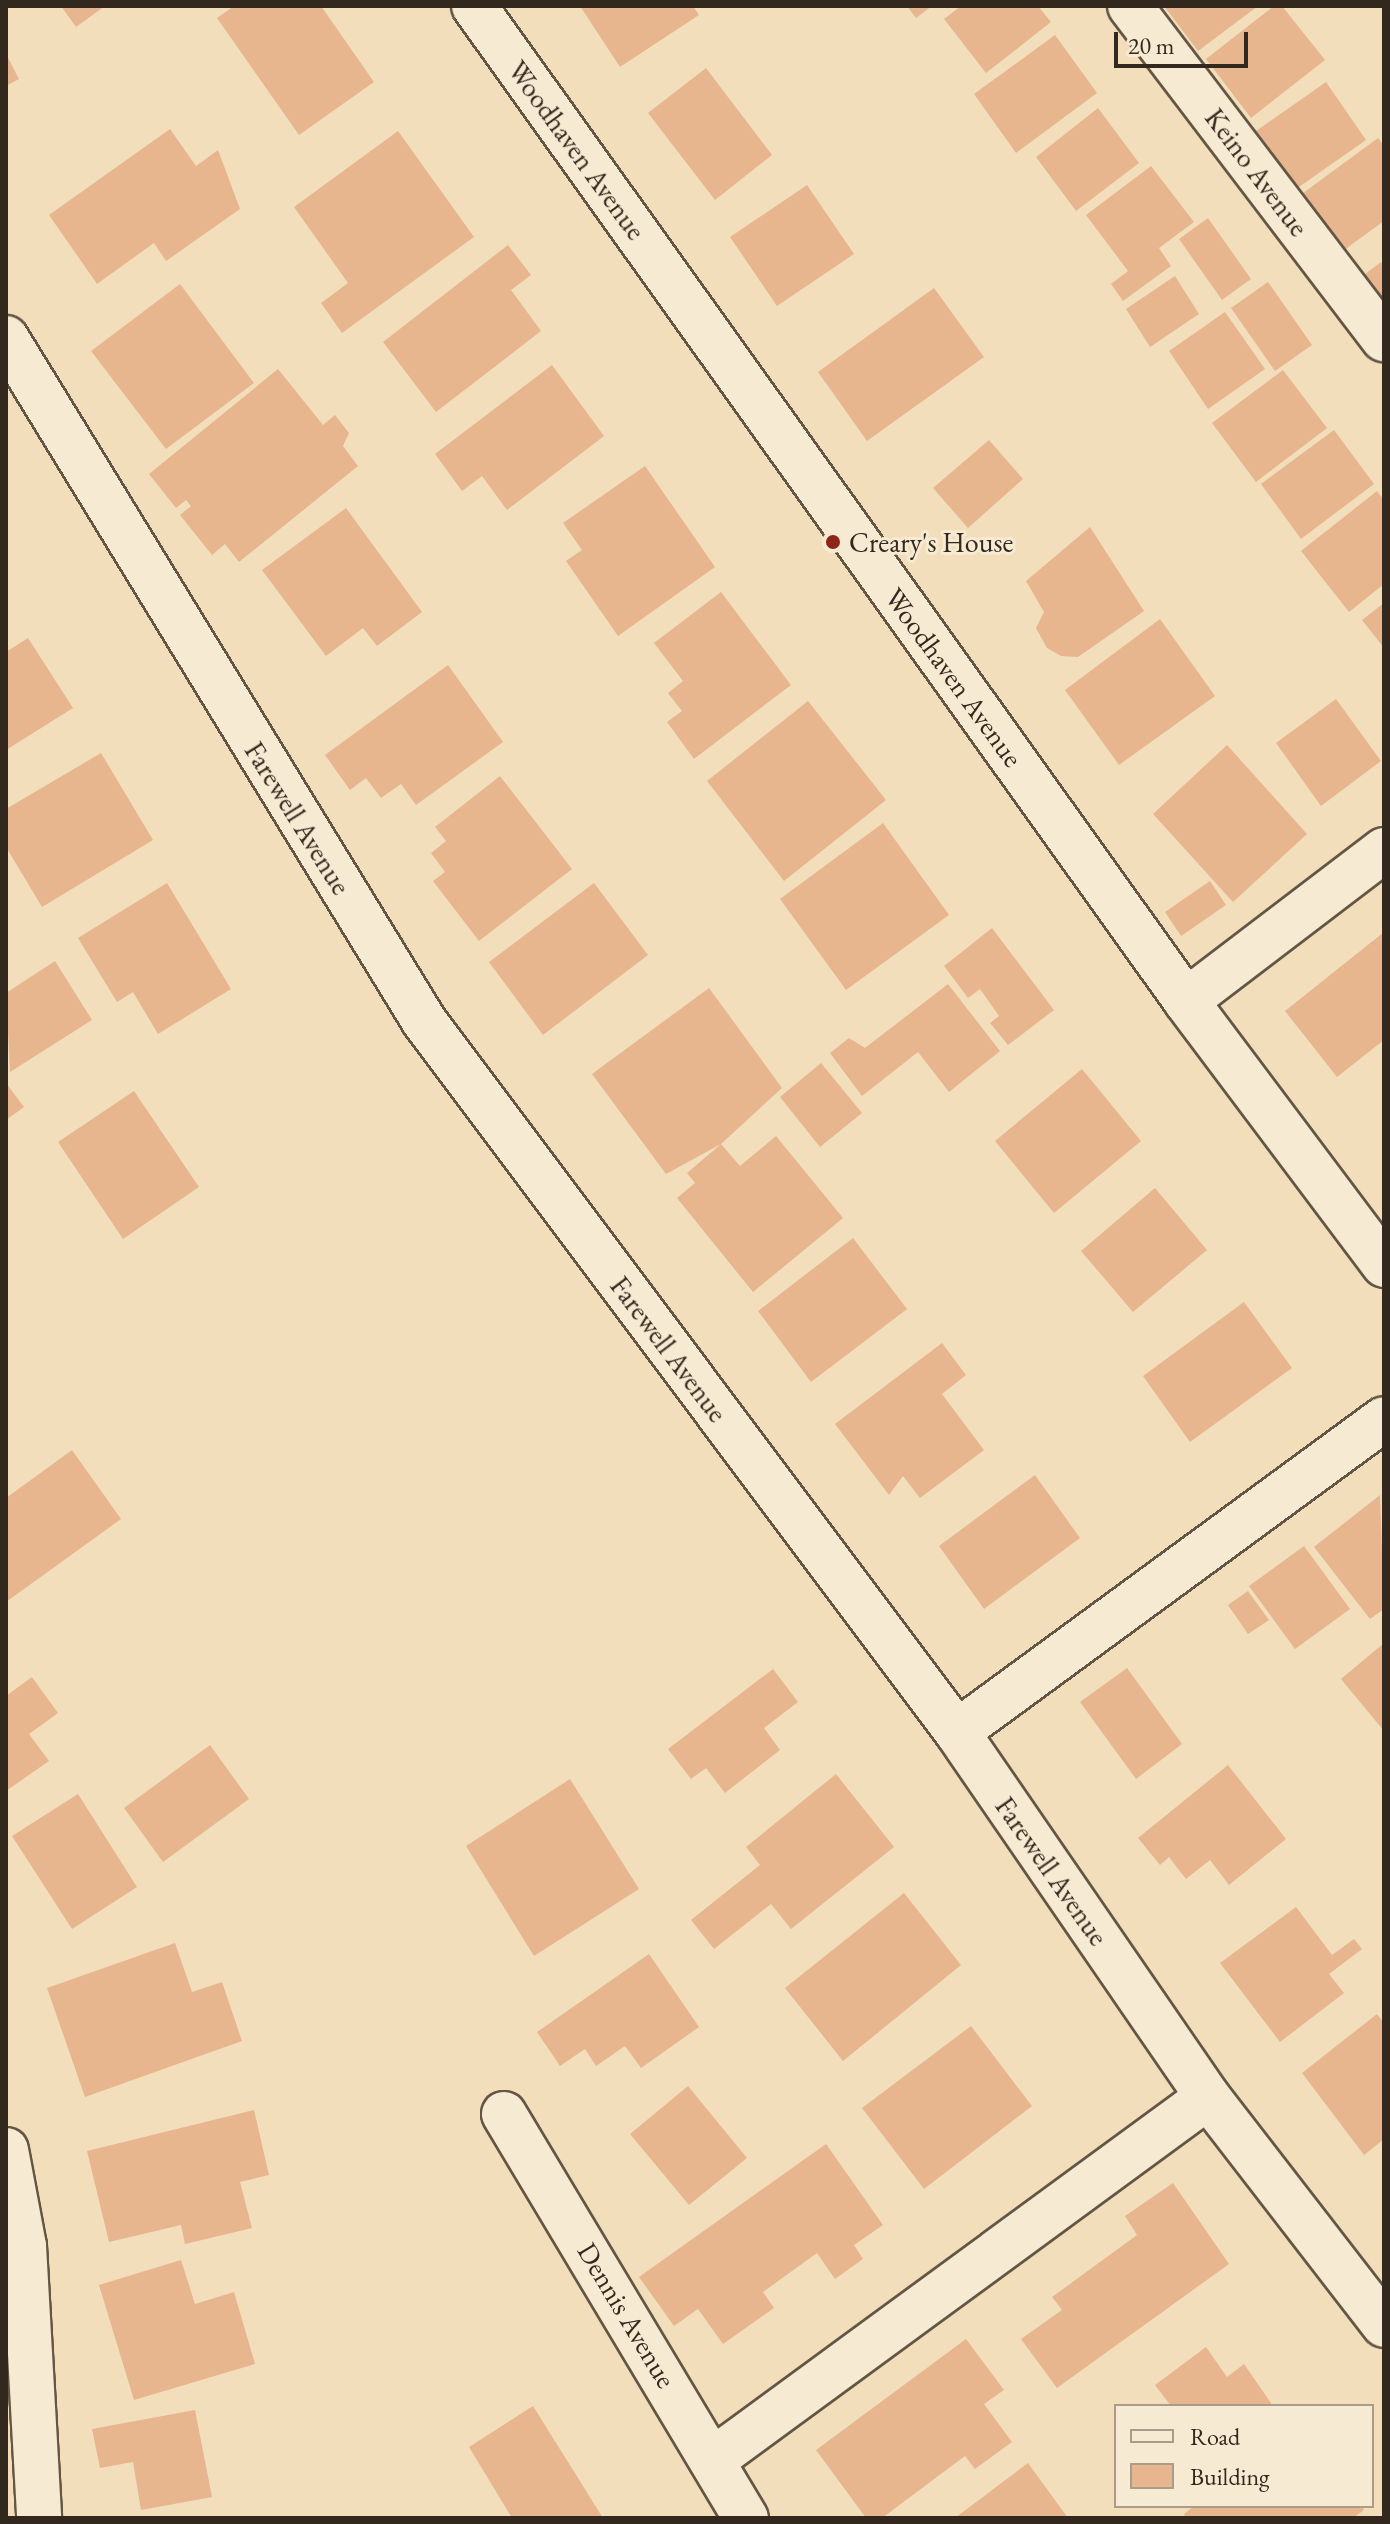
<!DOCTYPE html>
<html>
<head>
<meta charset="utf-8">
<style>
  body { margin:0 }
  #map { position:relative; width:1390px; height:2524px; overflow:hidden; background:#f2debb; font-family:"EB Garamond",serif }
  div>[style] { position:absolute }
  .building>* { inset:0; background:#e7b68e }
  .roads { filter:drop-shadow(2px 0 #635644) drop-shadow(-2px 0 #635644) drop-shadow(0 2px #635644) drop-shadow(0 -2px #635644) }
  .minor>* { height:44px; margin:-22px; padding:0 22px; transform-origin:22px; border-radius:22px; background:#f7ead3 }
  .dots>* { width:22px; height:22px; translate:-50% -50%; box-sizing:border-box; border:4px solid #f7ead3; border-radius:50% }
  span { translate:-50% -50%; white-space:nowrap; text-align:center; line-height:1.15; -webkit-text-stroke:6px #f7ead3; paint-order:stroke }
  .street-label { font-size:28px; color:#33281d }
  .poi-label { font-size:28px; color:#33281d }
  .left { translate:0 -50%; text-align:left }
  .frame { position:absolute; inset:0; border:8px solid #33281d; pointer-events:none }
  .legend { position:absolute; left:1114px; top:2404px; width:260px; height:104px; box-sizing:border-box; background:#f7ead3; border:2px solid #a99c8a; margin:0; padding:10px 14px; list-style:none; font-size:24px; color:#33281d }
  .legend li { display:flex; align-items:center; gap:16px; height:40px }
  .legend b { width:40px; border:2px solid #a99c8a }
  .scale { position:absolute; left:1114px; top:32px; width:134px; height:36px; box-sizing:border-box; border:4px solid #33281d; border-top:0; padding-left:10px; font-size:24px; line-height:28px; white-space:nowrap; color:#33281d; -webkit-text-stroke:6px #f7ead3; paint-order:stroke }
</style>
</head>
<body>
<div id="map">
  <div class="building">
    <div style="clip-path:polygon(61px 6px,105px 6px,76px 27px)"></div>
    <div style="clip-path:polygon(234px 6px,321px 6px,374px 82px,299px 135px,217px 18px)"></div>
    <div style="clip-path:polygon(580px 6px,693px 6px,699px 15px,620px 67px)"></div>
    <div style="clip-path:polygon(907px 6px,932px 6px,916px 18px)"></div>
    <div style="clip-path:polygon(961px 6px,1038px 6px,1051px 22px,986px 73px,944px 19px)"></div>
    <div style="clip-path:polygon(1164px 6px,1258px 6px,1198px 51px)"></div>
    <div style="clip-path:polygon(1274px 6px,1282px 6px,1325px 60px,1251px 118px,1206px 59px)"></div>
    <div style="clip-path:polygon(1055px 35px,1097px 93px,1016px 153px,974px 94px)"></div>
    <div style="clip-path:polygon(6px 54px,19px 79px,6px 86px)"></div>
    <div style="clip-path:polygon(706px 68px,772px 155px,715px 200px,648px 113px)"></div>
    <div style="clip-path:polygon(1326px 82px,1366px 140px,1296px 189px,1256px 131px)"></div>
    <div style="clip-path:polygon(1098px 108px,1139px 163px,1076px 211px,1036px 157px)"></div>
    <div style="clip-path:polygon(170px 129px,196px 166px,218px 150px,240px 209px,166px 261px,154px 243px,97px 284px,49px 215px)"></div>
    <div style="clip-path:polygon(398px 131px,474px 237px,342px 333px,321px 303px,348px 283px,294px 207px)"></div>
    <div style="clip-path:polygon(1378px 138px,1384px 146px,1384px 221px,1340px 253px,1299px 196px)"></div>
    <div style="clip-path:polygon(1151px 166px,1194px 222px,1159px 248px,1171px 266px,1123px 301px,1111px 284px,1128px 271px,1086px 215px)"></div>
    <div style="clip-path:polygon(807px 185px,854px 254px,777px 306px,730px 237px)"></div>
    <div style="clip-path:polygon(1208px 218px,1251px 279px,1222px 300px,1179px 239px)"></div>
    <div style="clip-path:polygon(508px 245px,531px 275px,511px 290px,541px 331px,436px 412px,383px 342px)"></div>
    <div style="clip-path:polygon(1381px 262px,1384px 266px,1384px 310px,1360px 278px)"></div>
    <div style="clip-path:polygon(1175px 276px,1199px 314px,1150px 347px,1126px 309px)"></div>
    <div style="clip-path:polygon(1268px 282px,1312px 345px,1275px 371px,1231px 308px)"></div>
    <div style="clip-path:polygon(180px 284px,254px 383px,166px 449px,91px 351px)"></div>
    <div style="clip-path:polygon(934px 288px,984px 357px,867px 441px,818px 372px)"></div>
    <div style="clip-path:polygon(1225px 312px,1265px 369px,1208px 409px,1169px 351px)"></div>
    <div style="clip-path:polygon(552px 365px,604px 436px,507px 510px,482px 476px,462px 491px,435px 454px)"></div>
    <div style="clip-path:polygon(278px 369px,323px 425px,335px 415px,349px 433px,343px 446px,358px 466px,239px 562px,225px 544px,212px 555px,180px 515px,191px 506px,186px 500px,176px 508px,149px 474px)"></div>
    <div style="clip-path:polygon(1283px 370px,1327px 428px,1256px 482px,1212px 423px)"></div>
    <div style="clip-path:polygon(1334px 430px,1374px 484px,1301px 539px,1261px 484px)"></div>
    <div style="clip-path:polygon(989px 440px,1023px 479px,968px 528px,933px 488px)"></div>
    <div style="clip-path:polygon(645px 466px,715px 567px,618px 636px,566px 561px,582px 550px,563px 523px)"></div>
    <div style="clip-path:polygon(1377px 491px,1384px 500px,1384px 584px,1349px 612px,1301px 551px)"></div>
    <div style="clip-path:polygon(346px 508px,422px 612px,377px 646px,363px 628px,326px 656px,262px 570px)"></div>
    <div style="clip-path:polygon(1090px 527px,1144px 611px,1078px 657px,1061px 656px,1047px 648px,1036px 628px,1044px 612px,1026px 581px)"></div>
    <div style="clip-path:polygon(721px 592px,791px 685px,694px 759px,667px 722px,682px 711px,668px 693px,683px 681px,654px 643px)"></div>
    <div style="clip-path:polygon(1384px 603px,1384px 648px,1362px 620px)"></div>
    <div style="clip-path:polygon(1160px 619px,1215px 696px,1119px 765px,1065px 690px)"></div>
    <div style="clip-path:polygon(28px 638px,73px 708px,6px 750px,6px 652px)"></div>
    <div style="clip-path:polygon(448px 665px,503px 742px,416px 805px,401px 784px,381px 798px,366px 778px,350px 790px,325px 755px)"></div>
    <div style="clip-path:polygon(1336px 699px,1381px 761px,1321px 806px,1276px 743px)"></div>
    <div style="clip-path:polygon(808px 701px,886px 800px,784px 881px,707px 781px)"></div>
    <div style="clip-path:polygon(1227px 745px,1307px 834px,1233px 902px,1153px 814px)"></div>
    <div style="clip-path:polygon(101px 753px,153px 840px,42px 907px,6px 847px,6px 809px)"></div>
    <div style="clip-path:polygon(500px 776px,572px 869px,479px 941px,433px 881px,445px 872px,431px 853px,446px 841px,435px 827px)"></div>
    <div style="clip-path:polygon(883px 823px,949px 915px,846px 990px,780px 899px)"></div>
    <div style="clip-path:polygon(1210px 881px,1226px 905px,1181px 936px,1165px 912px)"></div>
    <div style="clip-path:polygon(167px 883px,231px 989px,158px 1034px,133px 992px,117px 1002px,78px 938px)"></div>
    <div style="clip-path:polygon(594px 883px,648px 955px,543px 1035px,489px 962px)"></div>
    <div style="clip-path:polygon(992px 928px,1054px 1010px,1008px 1045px,990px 1023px,999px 1016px,980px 989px,968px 998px,944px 966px)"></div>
    <div style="clip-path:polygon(1384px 932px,1384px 1040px,1337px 1077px,1285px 1011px)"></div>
    <div style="clip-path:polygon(55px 961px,92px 1020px,10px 1072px,6px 993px)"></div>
    <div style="clip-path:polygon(948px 984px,1000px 1051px,949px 1092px,918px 1052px,862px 1096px,830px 1053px,849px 1038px,865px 1048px)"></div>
    <div style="clip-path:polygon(709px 988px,782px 1088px,721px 1144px,666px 1174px,592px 1074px)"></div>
    <div style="clip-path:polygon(821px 1063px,862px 1113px,820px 1147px,780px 1097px)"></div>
    <div style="clip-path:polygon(1082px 1069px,1141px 1141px,1054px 1213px,995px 1141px)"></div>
    <div style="clip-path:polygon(6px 1083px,24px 1107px,6px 1120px)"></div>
    <div style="clip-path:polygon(134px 1091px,199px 1187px,123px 1239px,58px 1142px)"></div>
    <div style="clip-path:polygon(776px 1136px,843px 1218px,753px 1292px,677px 1198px,695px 1183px,687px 1173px,721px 1144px,740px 1166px)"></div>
    <div style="clip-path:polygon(1155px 1188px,1207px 1250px,1133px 1312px,1081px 1251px)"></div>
    <div style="clip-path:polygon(853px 1238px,907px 1309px,811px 1382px,758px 1311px)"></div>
    <div style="clip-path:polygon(1244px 1302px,1292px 1368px,1190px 1442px,1143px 1376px)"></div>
    <div style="clip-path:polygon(942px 1343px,966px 1375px,942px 1394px,984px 1450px,920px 1498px,903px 1476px,889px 1495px,835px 1424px)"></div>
    <div style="clip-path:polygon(72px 1450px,121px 1519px,6px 1602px,6px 1498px)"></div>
    <div style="clip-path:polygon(1035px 1475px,1080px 1538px,984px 1609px,939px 1546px)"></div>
    <div style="clip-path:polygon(1380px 1495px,1384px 1609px,1370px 1619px,1314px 1547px)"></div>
    <div style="clip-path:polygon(1304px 1546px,1350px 1609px,1295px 1649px,1249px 1586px)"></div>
    <div style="clip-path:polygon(1248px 1591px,1269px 1620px,1248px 1634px,1228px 1605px)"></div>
    <div style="clip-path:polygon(1384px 1643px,1384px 1731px,1341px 1679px)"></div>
    <div style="clip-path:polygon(1127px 1668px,1182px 1744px,1136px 1779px,1080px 1702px)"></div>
    <div style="clip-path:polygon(773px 1669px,798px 1702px,764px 1728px,780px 1750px,725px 1793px,706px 1768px,691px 1779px,668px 1749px)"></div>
    <div style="clip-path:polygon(32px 1677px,58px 1713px,29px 1734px,49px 1761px,6px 1791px,6px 1696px)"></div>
    <div style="clip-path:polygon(210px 1745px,249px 1799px,163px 1862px,124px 1808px)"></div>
    <div style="clip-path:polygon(1228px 1765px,1286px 1839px,1229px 1885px,1210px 1860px,1186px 1879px,1169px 1857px,1160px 1865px,1138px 1838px)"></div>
    <div style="clip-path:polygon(836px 1774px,894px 1847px,791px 1929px,771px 1904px,714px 1949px,691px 1920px,760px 1865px,746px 1847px)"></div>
    <div style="clip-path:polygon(570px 1779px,639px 1889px,534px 1956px,466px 1846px)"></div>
    <div style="clip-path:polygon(78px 1794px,137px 1887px,72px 1929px,12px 1836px)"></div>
    <div style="clip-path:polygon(904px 1893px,961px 1965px,843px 2061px,785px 1988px)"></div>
    <div style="clip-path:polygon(1296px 1907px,1332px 1955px,1354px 1939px,1362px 1949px,1329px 1974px,1344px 1993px,1280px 2042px,1220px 1963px)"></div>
    <div style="clip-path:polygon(175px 1943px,192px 1992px,222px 1982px,242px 2041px,85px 2097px,47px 1988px)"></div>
    <div style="clip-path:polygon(649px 1954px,699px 2027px,641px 2068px,625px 2046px,596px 2066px,585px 2049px,560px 2066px,537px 2032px)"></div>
    <div style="clip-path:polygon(1377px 2014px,1384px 2023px,1384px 2139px,1364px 2155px,1302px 2073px)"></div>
    <div style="clip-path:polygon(971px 2026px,1032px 2106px,924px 2189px,862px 2108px)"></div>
    <div style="clip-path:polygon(688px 2086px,747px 2158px,689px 2205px,630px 2134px)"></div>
    <div style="clip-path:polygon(254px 2110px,269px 2175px,240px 2182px,252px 2228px,185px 2244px,181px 2225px,109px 2242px,87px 2151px)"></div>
    <div style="clip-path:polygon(826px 2144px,883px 2225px,854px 2245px,863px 2259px,835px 2279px,817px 2253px,763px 2292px,774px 2308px,723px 2344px,698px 2309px,674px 2326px,639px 2277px)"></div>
    <div style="clip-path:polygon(1173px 2183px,1229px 2264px,1057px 2388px,1021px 2339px,1062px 2310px,1052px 2297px,1137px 2235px,1125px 2216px)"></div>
    <div style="clip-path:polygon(181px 2260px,195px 2304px,234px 2292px,255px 2364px,134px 2400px,99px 2285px)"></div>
    <div style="clip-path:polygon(966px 2339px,1004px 2390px,984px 2404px,1012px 2442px,975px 2469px,965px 2456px,882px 2518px,866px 2518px,816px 2450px)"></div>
    <div style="clip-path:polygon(1206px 2347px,1227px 2377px,1244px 2364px,1273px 2406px,1171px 2406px,1155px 2385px)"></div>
    <div style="clip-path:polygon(533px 2406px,603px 2518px,512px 2518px,469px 2447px)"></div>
    <div style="clip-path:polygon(195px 2410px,212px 2497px,141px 2510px,133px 2462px,100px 2468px,92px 2429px)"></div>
    <div style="clip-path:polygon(1028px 2463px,1068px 2518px,955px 2518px)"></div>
    <div style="clip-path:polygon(1194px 2506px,1362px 2506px,1364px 2510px,1353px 2518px,1186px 2518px,1184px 2514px)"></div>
  </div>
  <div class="roads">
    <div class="minor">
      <div style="left:474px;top:6px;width:1224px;rotate:54.41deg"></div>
      <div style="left:1186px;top:1001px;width:330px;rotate:53.1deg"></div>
      <div style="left:1130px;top:6px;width:419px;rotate:52.7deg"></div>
      <div style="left:6px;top:338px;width:801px;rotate:58.53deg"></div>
      <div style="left:424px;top:1021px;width:889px;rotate:53.14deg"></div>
      <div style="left:957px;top:1732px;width:443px;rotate:55.5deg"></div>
      <div style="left:1208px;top:2097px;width:288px;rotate:52.3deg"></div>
      <div style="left:1186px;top:1001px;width:249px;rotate:-37.3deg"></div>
      <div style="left:957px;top:1732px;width:529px;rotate:-36.24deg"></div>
      <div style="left:504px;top:2114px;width:471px;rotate:59.1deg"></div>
      <div style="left:6px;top:2150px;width:98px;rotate:79.4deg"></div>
      <div style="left:24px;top:2246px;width:272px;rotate:86.8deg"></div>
      <div style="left:714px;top:2459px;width:612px;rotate:-36.23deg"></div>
    </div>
  </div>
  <div class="dots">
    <div style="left:833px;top:542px;background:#8f2418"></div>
  </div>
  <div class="street-label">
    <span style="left:577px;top:150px;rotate:54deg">Woodhaven Avenue</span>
    <span style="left:1257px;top:172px;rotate:53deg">Keino Avenue</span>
    <span style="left:954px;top:677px;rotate:54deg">Woodhaven Avenue</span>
    <span style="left:298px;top:818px;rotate:58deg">Farewell Avenue</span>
    <span style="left:669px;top:1349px;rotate:53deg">Farewell Avenue</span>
    <span style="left:1052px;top:1871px;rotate:55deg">Farewell Avenue</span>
    <span style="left:627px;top:2315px;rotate:59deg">Dennis Avenue</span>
  </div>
  <div class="poi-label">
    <span class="left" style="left:849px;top:542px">Creary's House</span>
  </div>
  <div class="frame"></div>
  <ul class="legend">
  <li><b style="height:10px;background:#f7ead3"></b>Road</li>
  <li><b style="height:22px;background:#e7b68e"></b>Building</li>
  </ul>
  <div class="scale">20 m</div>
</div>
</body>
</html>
